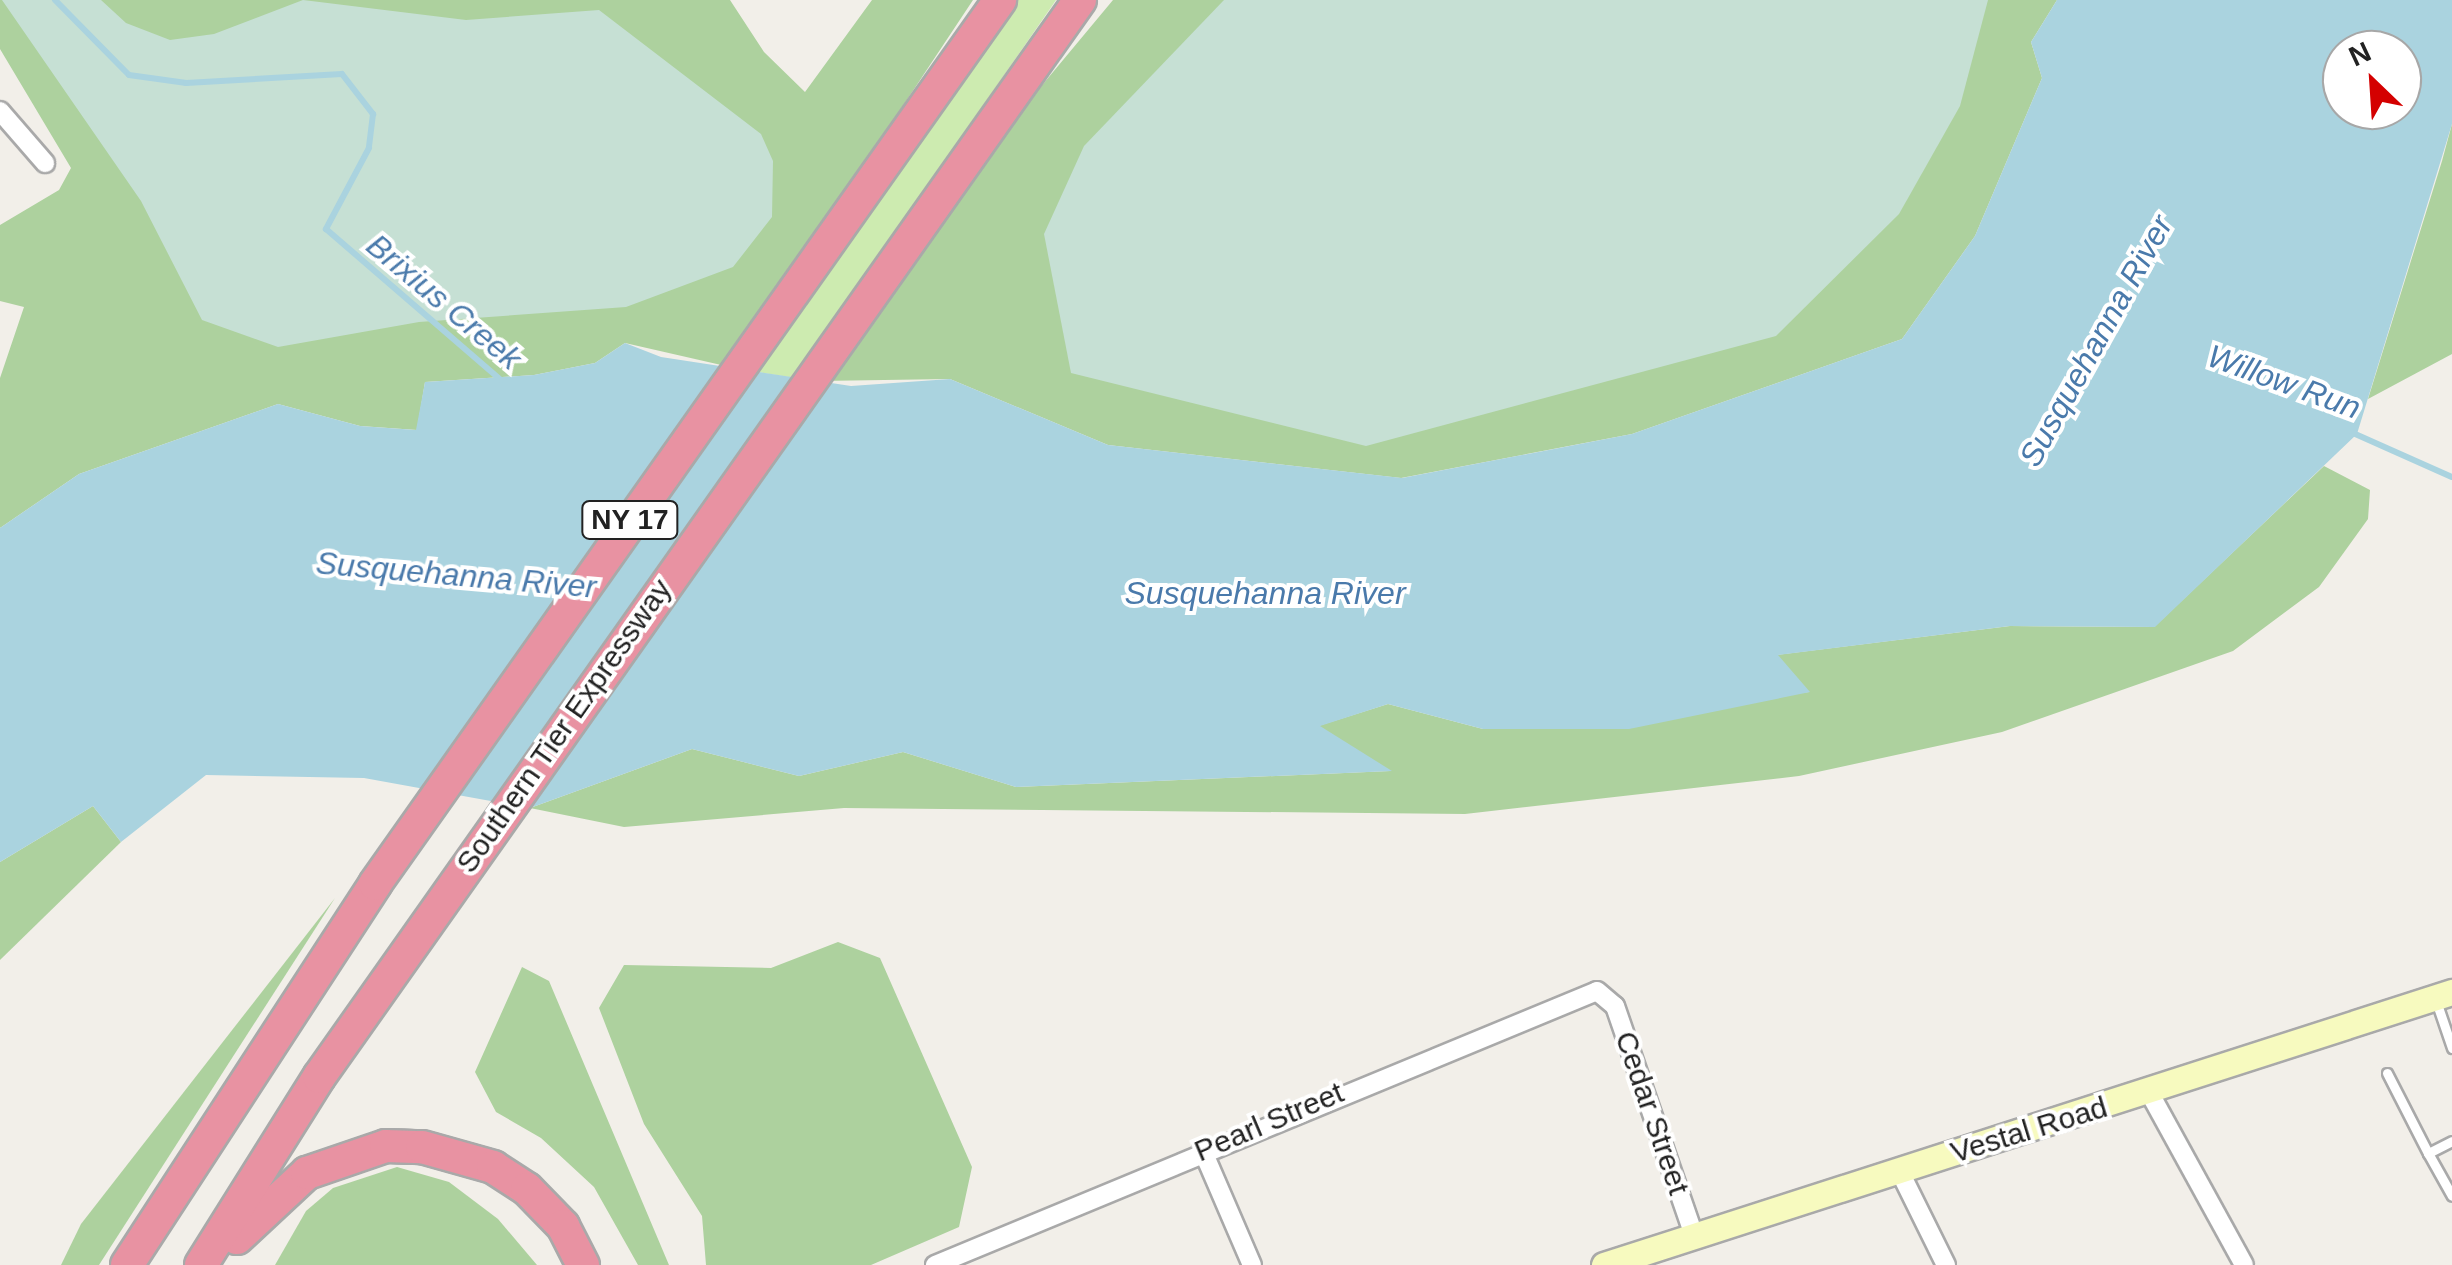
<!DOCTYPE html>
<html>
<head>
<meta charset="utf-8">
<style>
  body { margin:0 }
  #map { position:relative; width:2452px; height:1265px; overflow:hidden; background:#f2efe9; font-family:Helvetica,sans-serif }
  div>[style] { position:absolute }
  .grass>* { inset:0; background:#cdebb0 }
  .forest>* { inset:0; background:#add19e }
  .wetland>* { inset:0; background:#c6e0d4 }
  .water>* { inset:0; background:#aad3df }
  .stream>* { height:6px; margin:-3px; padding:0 3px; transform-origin:3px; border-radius:3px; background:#aad3df }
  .roads { filter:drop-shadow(2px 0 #a9a9a9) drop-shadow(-2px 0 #a9a9a9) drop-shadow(0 2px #a9a9a9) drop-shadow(0 -2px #a9a9a9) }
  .lane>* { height:9px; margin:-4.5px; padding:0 4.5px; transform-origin:4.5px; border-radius:4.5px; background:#fff }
  .street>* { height:18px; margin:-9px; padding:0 9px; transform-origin:9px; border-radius:9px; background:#fff }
  .secondary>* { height:25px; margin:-12.5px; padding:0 12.5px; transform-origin:12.5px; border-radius:12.5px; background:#f7fabf }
  .highway>* { height:32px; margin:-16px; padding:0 16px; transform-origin:16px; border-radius:16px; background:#e892a2 }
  span { translate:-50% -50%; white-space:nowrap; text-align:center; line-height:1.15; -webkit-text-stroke:8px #fff; paint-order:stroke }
  .shield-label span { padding:2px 8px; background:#fff; border:2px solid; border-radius:8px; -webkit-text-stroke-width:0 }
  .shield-label { font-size:28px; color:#222; font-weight:700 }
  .street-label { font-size:30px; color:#222 }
  .water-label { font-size:32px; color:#4a7aab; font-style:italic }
  .north { position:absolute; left:2322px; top:30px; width:100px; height:100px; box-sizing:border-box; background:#fff; border:2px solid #a7a7a7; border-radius:50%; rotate:335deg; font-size:28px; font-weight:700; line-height:40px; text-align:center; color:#222 }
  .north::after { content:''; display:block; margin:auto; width:35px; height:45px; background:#d40000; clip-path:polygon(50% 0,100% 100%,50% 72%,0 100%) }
</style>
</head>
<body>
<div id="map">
  <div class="grass">
    <div style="clip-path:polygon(1014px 0,1056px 0,795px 378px,745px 370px)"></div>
  </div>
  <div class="forest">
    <div style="clip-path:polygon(0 0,730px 0,764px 52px,805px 92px,872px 0,973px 0,730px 367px,625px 343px,595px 363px,534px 375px,425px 382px,417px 430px,360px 426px,278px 404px,79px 474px,0 528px,0 378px,24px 307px,0 301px,0 225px,59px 190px,71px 168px,0 49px)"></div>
    <div style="clip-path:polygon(1113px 0,2057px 0,2031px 42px,2042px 78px,1975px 236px,1902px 339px,1632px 434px,1401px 478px,1108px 445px,950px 379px,818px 381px,979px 161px)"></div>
    <div style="clip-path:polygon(2452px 124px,2452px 354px,2368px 399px,2442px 161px)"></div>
    <div style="clip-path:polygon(2324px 466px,2370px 490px,2368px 519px,2319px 587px,2233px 651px,2002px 732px,1799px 776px,1465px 814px,844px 808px,624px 827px,530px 808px,692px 749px,799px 776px,903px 752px,1016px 787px,1390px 771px,1318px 726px,1388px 704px,1483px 729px,1809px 692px,1776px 655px,2010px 626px,2154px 627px)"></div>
    <div style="clip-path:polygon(93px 806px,121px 842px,0 960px,0 862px)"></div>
    <div style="clip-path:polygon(335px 898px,99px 1265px,61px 1265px,81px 1224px)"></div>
    <div style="clip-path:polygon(838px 942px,880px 958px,972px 1167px,959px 1227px,871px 1265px,706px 1265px,702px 1216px,644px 1124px,599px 1008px,624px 965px,771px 968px)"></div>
    <div style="clip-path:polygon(522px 967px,549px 981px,669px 1265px,638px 1265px,594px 1187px,541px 1138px,496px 1112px,475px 1072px)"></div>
    <div style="clip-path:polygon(397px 1167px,449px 1182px,498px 1219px,537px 1265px,275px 1265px,306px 1211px,333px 1188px)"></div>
  </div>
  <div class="wetland">
    <div style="clip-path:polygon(2px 0,101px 0,126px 23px,170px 40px,214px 34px,303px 0,466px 20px,599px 10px,761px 134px,773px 161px,772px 217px,733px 267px,626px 307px,419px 322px,278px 347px,202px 320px,141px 201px)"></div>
    <div style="clip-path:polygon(1224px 0,1988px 0,1960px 106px,1899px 214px,1776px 336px,1366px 446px,1071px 373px,1044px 234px,1084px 146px)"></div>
  </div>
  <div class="water">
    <div style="clip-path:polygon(evenodd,2057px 0,2452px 0,2452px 124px,2357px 434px,2155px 627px,2010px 626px,1778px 655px,1810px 692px,1629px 729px,1483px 729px,1388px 704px,1320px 726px,1392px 771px,1016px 787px,903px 752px,799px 776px,692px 749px,530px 808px,364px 778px,206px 775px,121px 842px,93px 806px,0 862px,0 528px,79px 474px,278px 404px,360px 426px,416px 430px,425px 382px,534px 375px,595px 363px,625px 343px,661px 357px,851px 386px,950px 379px,1108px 445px,1402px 478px,1632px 434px,1902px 339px,1975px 236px,2042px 78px,2031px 42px,2057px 0,2342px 50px,2402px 50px,2402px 110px,2342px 110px,2342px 50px)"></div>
  </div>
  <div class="stream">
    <div style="left:55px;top:0;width:105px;rotate:45.4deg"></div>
    <div style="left:129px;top:75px;width:58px;rotate:8deg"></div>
    <div style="left:186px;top:83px;width:156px;rotate:-3.3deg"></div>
    <div style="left:342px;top:74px;width:51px;rotate:52.2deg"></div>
    <div style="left:373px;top:114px;width:34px;rotate:97deg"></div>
    <div style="left:369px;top:148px;width:92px;rotate:118deg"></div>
    <div style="left:326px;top:229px;width:231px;rotate:40.8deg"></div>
    <div style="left:2353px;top:433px;width:108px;rotate:24deg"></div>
  </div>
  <div class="roads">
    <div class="lane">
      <div style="left:2435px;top:998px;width:53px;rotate:71.2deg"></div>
      <div style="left:2387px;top:1073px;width:90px;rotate:62.9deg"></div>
      <div style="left:2452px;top:1141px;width:27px;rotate:153deg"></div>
      <div style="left:2428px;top:1153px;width:49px;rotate:60.8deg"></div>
    </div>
    <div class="street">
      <div style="left:0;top:111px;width:69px;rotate:49.1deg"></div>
      <div style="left:2149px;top:1092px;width:197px;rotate:61.2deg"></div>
      <div style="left:1202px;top:1149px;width:126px;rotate:66.7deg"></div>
      <div style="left:1899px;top:1170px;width:106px;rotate:63.7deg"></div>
      <div style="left:935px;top:1265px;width:716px;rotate:-22.48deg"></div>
      <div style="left:1597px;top:991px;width:23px;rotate:40deg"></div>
      <div style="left:1615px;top:1006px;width:242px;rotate:71deg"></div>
    </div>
    <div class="secondary">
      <div style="left:1604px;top:1265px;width:891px;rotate:-17.85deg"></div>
    </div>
    <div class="highway">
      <div style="left:237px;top:1238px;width:96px;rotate:-42.9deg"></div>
      <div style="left:307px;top:1173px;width:83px;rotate:-18.9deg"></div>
      <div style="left:386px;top:1146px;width:36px;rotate:2deg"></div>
      <div style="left:422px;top:1147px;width:74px;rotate:15.7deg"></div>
      <div style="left:493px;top:1167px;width:40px;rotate:32.9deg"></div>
      <div style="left:527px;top:1189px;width:52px;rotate:45.8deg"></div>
      <div style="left:563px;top:1226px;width:44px;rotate:62.9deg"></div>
      <div style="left:127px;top:1265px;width:455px;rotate:-56.9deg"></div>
      <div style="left:375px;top:884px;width:1083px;rotate:-54.74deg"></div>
      <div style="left:201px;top:1265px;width:222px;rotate:-57.9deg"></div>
      <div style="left:319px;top:1077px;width:1319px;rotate:-54.76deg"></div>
    </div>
  </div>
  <div class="shield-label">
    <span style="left:630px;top:520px">NY 17</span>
  </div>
  <div class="street-label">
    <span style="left:564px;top:726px;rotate:-55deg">Southern Tier Expressway</span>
    <span style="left:1652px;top:1113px;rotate:71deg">Cedar Street</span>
    <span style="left:1269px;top:1122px;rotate:-23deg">Pearl Street</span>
    <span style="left:2029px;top:1130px;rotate:-17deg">Vestal Road</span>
  </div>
  <div class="water-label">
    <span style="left:444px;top:302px;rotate:40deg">Brixius Creek</span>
    <span style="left:2096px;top:341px;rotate:-61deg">Susquehanna River</span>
    <span style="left:2284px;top:382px;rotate:20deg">Willow Run</span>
    <span style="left:456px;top:575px;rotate:5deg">Susquehanna River</span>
    <span style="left:1265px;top:593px">Susquehanna River</span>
  </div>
  <div class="north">N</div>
</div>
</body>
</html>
